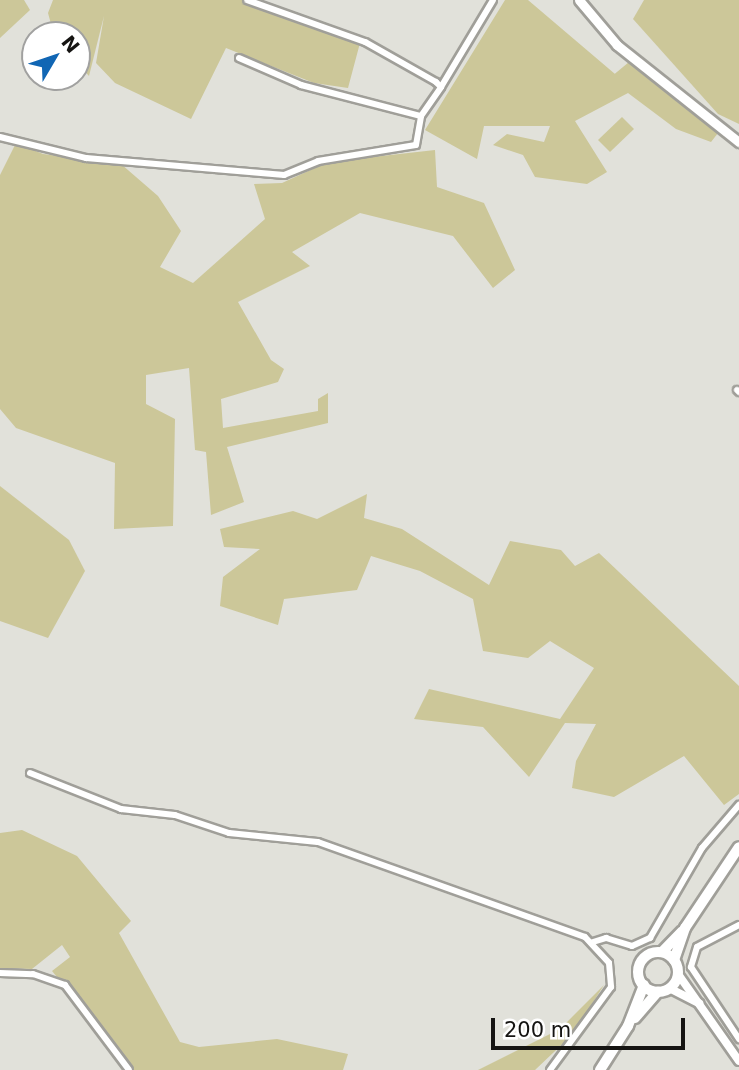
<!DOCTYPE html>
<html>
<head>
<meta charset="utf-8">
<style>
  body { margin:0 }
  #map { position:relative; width:739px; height:1070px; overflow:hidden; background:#e1e1da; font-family:"DejaVu Sans",sans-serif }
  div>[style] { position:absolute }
  .green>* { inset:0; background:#ccc799 }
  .roads { filter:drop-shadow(2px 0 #a09f99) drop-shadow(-2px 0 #a09f99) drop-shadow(0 2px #a09f99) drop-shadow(0 -2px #a09f99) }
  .minor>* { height:6px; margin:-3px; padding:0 3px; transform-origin:3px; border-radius:3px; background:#fff }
  .tertiary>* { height:8px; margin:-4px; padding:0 4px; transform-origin:4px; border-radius:4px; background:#fff }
  .secondary>* { height:9px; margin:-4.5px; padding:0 4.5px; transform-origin:4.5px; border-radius:4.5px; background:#fff }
  .primary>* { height:10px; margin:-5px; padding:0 5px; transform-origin:5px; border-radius:5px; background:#fff }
  .primary>.ring { margin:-5px; padding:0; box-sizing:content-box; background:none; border:10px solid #fff; border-radius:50% }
  span { translate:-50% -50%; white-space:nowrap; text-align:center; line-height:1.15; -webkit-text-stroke:5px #fff; paint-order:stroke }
  .north { position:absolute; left:21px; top:21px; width:70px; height:70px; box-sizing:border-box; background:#fff; border:2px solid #a1a1a0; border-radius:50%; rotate:51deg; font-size:19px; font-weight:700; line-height:28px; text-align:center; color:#151412 }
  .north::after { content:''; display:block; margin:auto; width:24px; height:32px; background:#1166b4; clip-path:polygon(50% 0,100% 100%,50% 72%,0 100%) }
  .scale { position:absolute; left:491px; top:1018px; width:194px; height:32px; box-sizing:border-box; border:4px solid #151412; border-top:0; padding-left:9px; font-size:21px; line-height:24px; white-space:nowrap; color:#151412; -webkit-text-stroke:5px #fff; paint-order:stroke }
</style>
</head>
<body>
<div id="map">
  <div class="green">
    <div style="clip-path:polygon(0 0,24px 0,30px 10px,0 38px)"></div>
    <div style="clip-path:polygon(53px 0,246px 0,360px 43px,348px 88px,314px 83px,226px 48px,191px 119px,115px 83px,96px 63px,104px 16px,89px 76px,77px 63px,77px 35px,54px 35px,48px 13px)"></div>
    <div style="clip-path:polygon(505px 0,528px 0,615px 74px,576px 106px,629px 62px,722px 128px,711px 142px,676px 129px,628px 93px,575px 121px,607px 172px,587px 184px,535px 177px,523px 155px,493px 145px,507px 134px,544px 142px,550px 126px,484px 126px,477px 159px,425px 130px)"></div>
    <div style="clip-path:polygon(644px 0,739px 0,739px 124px,718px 114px,633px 19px)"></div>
    <div style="clip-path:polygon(622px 117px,634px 129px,610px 152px,598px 140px)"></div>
    <div style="clip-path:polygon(16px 143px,43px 154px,121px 164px,158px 196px,181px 231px,160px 267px,193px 283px,265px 219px,254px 184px,282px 183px,328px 162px,435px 150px,437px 187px,484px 203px,515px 270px,493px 288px,453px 236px,360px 213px,292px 252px,310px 266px,238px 302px,271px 360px,284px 369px,278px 382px,221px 399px,223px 428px,318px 411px,318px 399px,328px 393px,328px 423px,227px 447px,244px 502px,211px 515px,206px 452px,195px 450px,189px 368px,146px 375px,146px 404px,175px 419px,173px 526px,114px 529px,115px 463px,16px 428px,0 409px,0 175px)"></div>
    <div style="clip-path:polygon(0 486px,69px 540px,85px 571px,48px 638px,0 621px)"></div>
    <div style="clip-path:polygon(367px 494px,364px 518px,402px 529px,489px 585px,510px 541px,561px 550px,575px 566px,599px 553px,739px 686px,739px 794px,724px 805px,684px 756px,614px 797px,572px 788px,576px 761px,596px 724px,565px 723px,529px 777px,483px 727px,414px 719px,429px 689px,560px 719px,594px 668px,550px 641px,528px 658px,483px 651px,473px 599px,420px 571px,371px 556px,357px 590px,284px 599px,278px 625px,220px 606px,223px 577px,260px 549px,224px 547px,220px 529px,293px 511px,317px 519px)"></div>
    <div style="clip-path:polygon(22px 830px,77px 856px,131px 921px,119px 933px,180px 1042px,199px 1047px,277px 1039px,348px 1054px,343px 1070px,134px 1070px,52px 971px,70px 957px,62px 945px,32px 969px,0 968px,0 833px)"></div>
    <div style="clip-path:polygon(604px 985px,573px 1034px,535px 1070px,478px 1070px,560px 1029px)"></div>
  </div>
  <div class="roads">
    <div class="minor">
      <div style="left:239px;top:58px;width:68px;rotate:23.5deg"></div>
      <div style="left:301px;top:85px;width:124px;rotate:14.5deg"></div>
      <div style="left:441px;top:87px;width:101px;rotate:-59.1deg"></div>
      <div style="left:0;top:137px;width:89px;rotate:13.7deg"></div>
      <div style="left:86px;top:158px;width:199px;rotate:4.9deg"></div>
      <div style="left:284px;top:175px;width:37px;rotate:-22deg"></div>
      <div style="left:318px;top:161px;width:99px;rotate:-9.3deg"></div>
      <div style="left:416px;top:145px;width:29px;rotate:-80deg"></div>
      <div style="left:421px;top:116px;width:35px;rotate:-55deg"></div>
      <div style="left:441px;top:87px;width:7px;rotate:-135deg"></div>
      <div style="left:436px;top:82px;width:81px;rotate:-150.6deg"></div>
      <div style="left:365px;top:42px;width:125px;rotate:-160.4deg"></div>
      <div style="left:737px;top:390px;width:3px;rotate:45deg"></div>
      <div style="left:30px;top:773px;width:98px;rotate:21.6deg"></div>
      <div style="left:121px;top:809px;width:54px;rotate:6.3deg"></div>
      <div style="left:175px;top:815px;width:57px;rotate:18.4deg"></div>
      <div style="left:229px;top:833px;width:89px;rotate:5.8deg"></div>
      <div style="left:318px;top:842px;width:283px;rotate:19.6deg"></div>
      <div style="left:585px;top:937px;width:35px;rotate:47deg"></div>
      <div style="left:609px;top:963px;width:24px;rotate:85deg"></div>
      <div style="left:611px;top:987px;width:103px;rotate:126.3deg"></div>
      <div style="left:739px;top:925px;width:47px;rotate:152.4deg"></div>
      <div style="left:697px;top:947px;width:21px;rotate:107deg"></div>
      <div style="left:691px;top:967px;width:87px;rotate:56.3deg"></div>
      <div style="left:593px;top:942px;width:14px;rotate:-17deg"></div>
      <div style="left:606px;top:938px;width:27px;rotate:17deg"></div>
      <div style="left:632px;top:946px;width:20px;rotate:-24deg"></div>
      <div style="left:650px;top:938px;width:104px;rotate:-60deg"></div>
      <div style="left:702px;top:848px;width:57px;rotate:-49.3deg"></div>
      <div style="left:0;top:973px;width:33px;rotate:2deg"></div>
      <div style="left:33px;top:974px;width:34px;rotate:19deg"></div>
      <div style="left:65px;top:985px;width:106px;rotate:53deg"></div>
    </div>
    <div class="tertiary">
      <div style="left:678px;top:974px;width:106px;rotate:55deg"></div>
      <div style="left:669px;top:988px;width:34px;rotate:27deg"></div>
    </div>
    <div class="secondary">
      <div style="left:579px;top:0;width:59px;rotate:49.8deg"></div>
      <div style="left:617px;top:45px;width:156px;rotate:38.5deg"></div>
    </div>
    <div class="primary">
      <div style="left:662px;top:952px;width:29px;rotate:-46deg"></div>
      <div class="ring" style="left:638px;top:952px;width:30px;height:30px"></div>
      <div style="left:674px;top:960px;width:34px;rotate:-71deg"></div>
      <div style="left:685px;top:928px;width:97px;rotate:-56.3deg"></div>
      <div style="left:635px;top:1018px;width:35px;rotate:-49deg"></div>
      <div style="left:600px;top:1070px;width:52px;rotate:-57.5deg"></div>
      <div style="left:628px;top:1026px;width:44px;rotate:-68.7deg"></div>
    </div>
  </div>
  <div class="north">N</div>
  <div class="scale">200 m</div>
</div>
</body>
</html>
